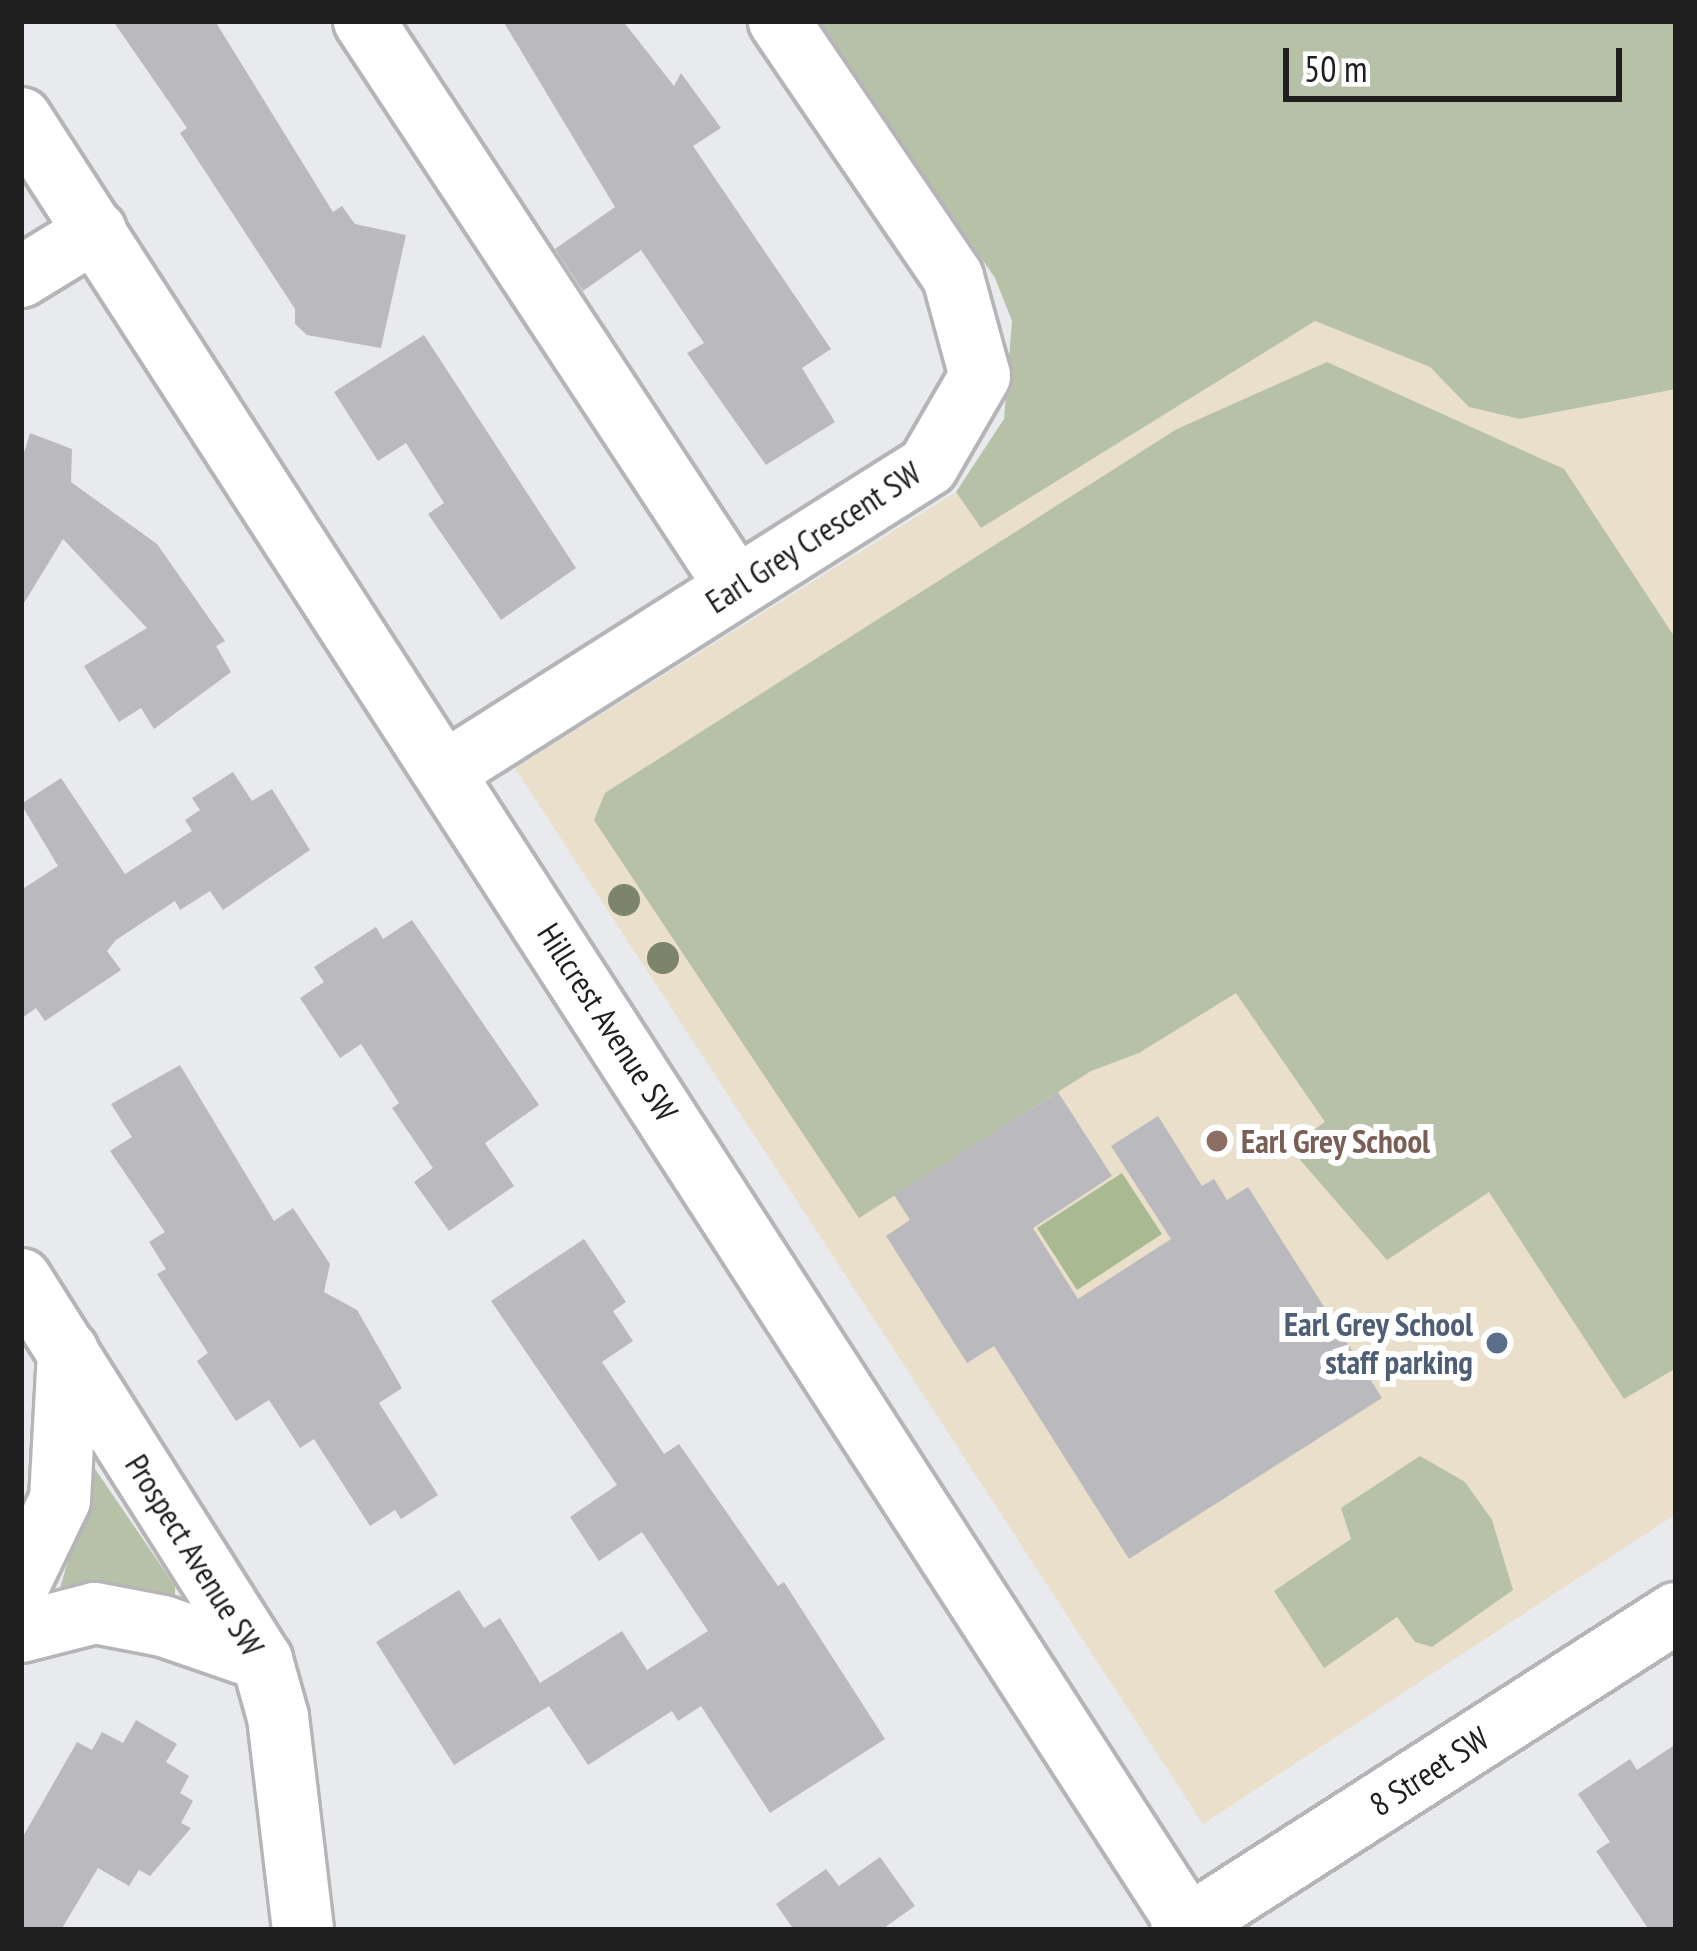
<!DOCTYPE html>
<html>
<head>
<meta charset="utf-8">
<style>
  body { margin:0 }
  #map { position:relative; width:1697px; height:1951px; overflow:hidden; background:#e9eaed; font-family:"PT Sans Narrow",sans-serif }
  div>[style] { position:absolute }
  .education>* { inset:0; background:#e9dfca }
  .green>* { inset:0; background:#b6c1a8 }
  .forest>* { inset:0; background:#a9b991 }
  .building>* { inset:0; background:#bababe }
  .roads { filter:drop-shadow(3px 0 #b5b5b8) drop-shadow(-3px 0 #b5b5b8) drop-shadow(0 3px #b5b5b8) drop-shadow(0 -3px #b5b5b8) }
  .minor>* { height:60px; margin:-30px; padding:0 30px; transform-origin:30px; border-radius:30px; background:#fff }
  .trees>* { width:32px; height:32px; margin:-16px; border-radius:50%; background:#7c846c }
  .dots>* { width:33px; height:33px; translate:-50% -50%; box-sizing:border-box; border:6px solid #fff; border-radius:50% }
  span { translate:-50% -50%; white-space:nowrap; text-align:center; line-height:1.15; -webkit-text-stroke:12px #fff; paint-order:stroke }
  .street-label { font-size:33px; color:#1f1f20 }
  .education-label { font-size:33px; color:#785e54; font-weight:700 }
  .left { translate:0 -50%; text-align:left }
  .service-label { font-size:33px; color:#4e5e75; font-weight:700 }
  .right { translate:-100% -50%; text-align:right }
  .frame { position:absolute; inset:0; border:24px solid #1f1f20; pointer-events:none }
  .scale { position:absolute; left:1283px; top:48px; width:339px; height:54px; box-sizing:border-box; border:6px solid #1f1f20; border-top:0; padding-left:15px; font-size:36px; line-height:42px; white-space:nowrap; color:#1f1f20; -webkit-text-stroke:9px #fff; paint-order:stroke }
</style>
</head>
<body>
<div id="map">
  <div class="education">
    <div style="clip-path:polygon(1315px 321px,1430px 367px,1469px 407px,1520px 419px,1676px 389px,1676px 1514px,1203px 1824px,515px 768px,956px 492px,981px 528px)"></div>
  </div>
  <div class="green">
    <div style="clip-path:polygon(818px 21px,1676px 21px,1676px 389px,1520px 419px,1469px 407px,1430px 367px,1315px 321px,981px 528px,956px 492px,1004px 419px,1012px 321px,995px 278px)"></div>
    <div style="clip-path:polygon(1327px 362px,1564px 469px,1676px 639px,1676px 1368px,1624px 1399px,1489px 1192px,1387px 1260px,1289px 1147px,1325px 1122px,1236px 993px,1139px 1053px,1091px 1071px,859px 1218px,594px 820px,605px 793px,1177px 429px)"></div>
    <div style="clip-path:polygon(1420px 1456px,1465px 1482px,1492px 1520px,1513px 1590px,1432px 1647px,1415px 1642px,1397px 1617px,1324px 1668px,1274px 1591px,1351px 1539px,1341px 1508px)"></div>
    <div style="clip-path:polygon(95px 1469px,175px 1586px,175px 1596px,60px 1588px)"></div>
  </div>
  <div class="forest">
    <div style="clip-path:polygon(1122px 1173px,1162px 1234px,1077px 1290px,1037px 1228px)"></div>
  </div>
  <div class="building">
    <div style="clip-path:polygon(113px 21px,215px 21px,333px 212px,342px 206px,355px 224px,406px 235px,381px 348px,307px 335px,295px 324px,295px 309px,180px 133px,187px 128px)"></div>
    <div style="clip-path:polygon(503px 21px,623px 21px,674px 86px,681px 73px,721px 128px,693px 146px,831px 349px,802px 368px,835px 422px,766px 465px,687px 353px,704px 343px,641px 250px,583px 291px,555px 249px,615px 207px)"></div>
    <div style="clip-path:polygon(424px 335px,576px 568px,501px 620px,428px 514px,444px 503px,406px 443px,378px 461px,334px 392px)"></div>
    <div style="clip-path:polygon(30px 433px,72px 449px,71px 482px,157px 544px,225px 641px,216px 646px,231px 672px,154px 729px,141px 708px,119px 722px,84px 666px,147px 628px,63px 539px,21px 608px,21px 463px)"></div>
    <div style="clip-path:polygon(233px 772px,252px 801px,272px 789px,310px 850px,223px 910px,210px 891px,180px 910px,175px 901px,116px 940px,107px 951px,121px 970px,45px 1021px,36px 1008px,21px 1019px,21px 890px,58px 866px,21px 804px,61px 778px,125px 874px,192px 831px,185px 820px,200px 810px,192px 798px)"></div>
    <div style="clip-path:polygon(412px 920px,539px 1105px,485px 1143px,514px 1186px,449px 1231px,414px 1182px,433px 1168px,392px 1108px,399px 1103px,361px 1044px,340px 1058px,300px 998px,324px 982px,314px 967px,376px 927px,383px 939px)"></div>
    <div style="clip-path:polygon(180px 1065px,274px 1221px,293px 1208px,330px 1264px,324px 1292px,357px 1310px,402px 1388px,379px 1403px,438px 1495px,401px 1519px,395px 1510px,370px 1526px,314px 1439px,300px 1448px,269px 1400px,236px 1421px,197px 1361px,208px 1353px,157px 1274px,166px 1269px,149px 1242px,165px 1232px,110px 1151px,132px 1137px,111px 1104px)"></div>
    <div style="clip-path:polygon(1058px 1092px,1112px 1176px,1033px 1228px,1078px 1299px,1171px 1239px,1111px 1146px,1158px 1116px,1202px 1186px,1214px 1179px,1227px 1200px,1248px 1187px,1382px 1398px,1129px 1559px,994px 1346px,967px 1363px,886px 1236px,910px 1220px,894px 1195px)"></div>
    <div style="clip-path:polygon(584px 1239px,626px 1302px,613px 1311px,633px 1341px,602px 1362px,664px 1454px,679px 1444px,778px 1586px,784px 1582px,885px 1739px,770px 1813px,701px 1706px,678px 1721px,672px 1711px,588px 1765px,549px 1706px,454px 1765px,376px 1642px,459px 1590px,484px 1628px,500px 1618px,540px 1683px,622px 1631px,647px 1670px,708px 1631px,642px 1532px,599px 1561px,570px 1517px,617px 1485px,491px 1301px)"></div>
    <div style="clip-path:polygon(136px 1720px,177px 1744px,166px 1762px,189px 1776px,180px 1793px,193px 1801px,181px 1823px,191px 1828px,150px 1876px,139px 1870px,129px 1886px,98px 1868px,61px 1930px,21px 1930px,21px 1840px,77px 1742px,92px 1750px,102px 1732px,123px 1743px)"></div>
    <div style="clip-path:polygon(1676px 1744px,1676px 1930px,1649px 1930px,1596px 1851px,1610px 1842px,1578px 1794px,1630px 1759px,1637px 1770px)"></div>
    <div style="clip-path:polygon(880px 1857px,915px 1906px,881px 1930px,794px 1930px,776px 1904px,826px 1869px,839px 1886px)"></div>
  </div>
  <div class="roads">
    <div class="minor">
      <div style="left:364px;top:21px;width:677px;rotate:56.69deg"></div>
      <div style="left:21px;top:118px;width:2157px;rotate:57.15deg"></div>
      <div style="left:21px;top:277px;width:88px;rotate:-31.5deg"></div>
      <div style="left:446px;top:771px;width:570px;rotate:-32.32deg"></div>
      <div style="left:928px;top:466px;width:104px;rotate:-60deg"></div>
      <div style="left:980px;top:376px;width:103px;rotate:-105.3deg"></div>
      <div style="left:953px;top:277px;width:310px;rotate:-124.2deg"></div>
      <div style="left:21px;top:1279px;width:451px;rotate:57.7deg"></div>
      <div style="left:262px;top:1660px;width:59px;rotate:74.3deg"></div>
      <div style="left:278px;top:1717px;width:214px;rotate:83.3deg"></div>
      <div style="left:21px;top:1581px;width:90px;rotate:-64.3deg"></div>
      <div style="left:60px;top:1500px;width:149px;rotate:-86.9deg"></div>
      <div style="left:21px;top:1632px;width:76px;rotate:-14.4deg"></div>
      <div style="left:95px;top:1613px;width:69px;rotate:10.8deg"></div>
      <div style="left:163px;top:1626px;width:105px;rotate:19deg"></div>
      <div style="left:1181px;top:1930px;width:588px;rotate:-32.64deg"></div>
    </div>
  </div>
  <div class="trees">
    <div style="left:624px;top:900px"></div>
    <div style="left:663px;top:958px"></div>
  </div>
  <div class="dots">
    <div style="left:1217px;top:1141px;background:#8d6e63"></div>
    <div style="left:1497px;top:1343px;background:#5c6f8a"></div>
  </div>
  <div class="street-label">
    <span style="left:813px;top:537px;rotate:-33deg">Earl Grey Crescent SW</span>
    <span style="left:608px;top:1022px;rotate:57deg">Hillcrest Avenue SW</span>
    <span style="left:195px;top:1555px;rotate:58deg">Prospect Avenue SW</span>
    <span style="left:1429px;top:1771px;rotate:-33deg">8 Street SW</span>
  </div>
  <div class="education-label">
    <span class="left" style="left:1241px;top:1141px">Earl Grey School</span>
  </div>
  <div class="service-label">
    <span class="right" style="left:1473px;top:1343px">Earl Grey School<br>staff parking</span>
  </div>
  <div class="frame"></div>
  <div class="scale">50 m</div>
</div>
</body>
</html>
